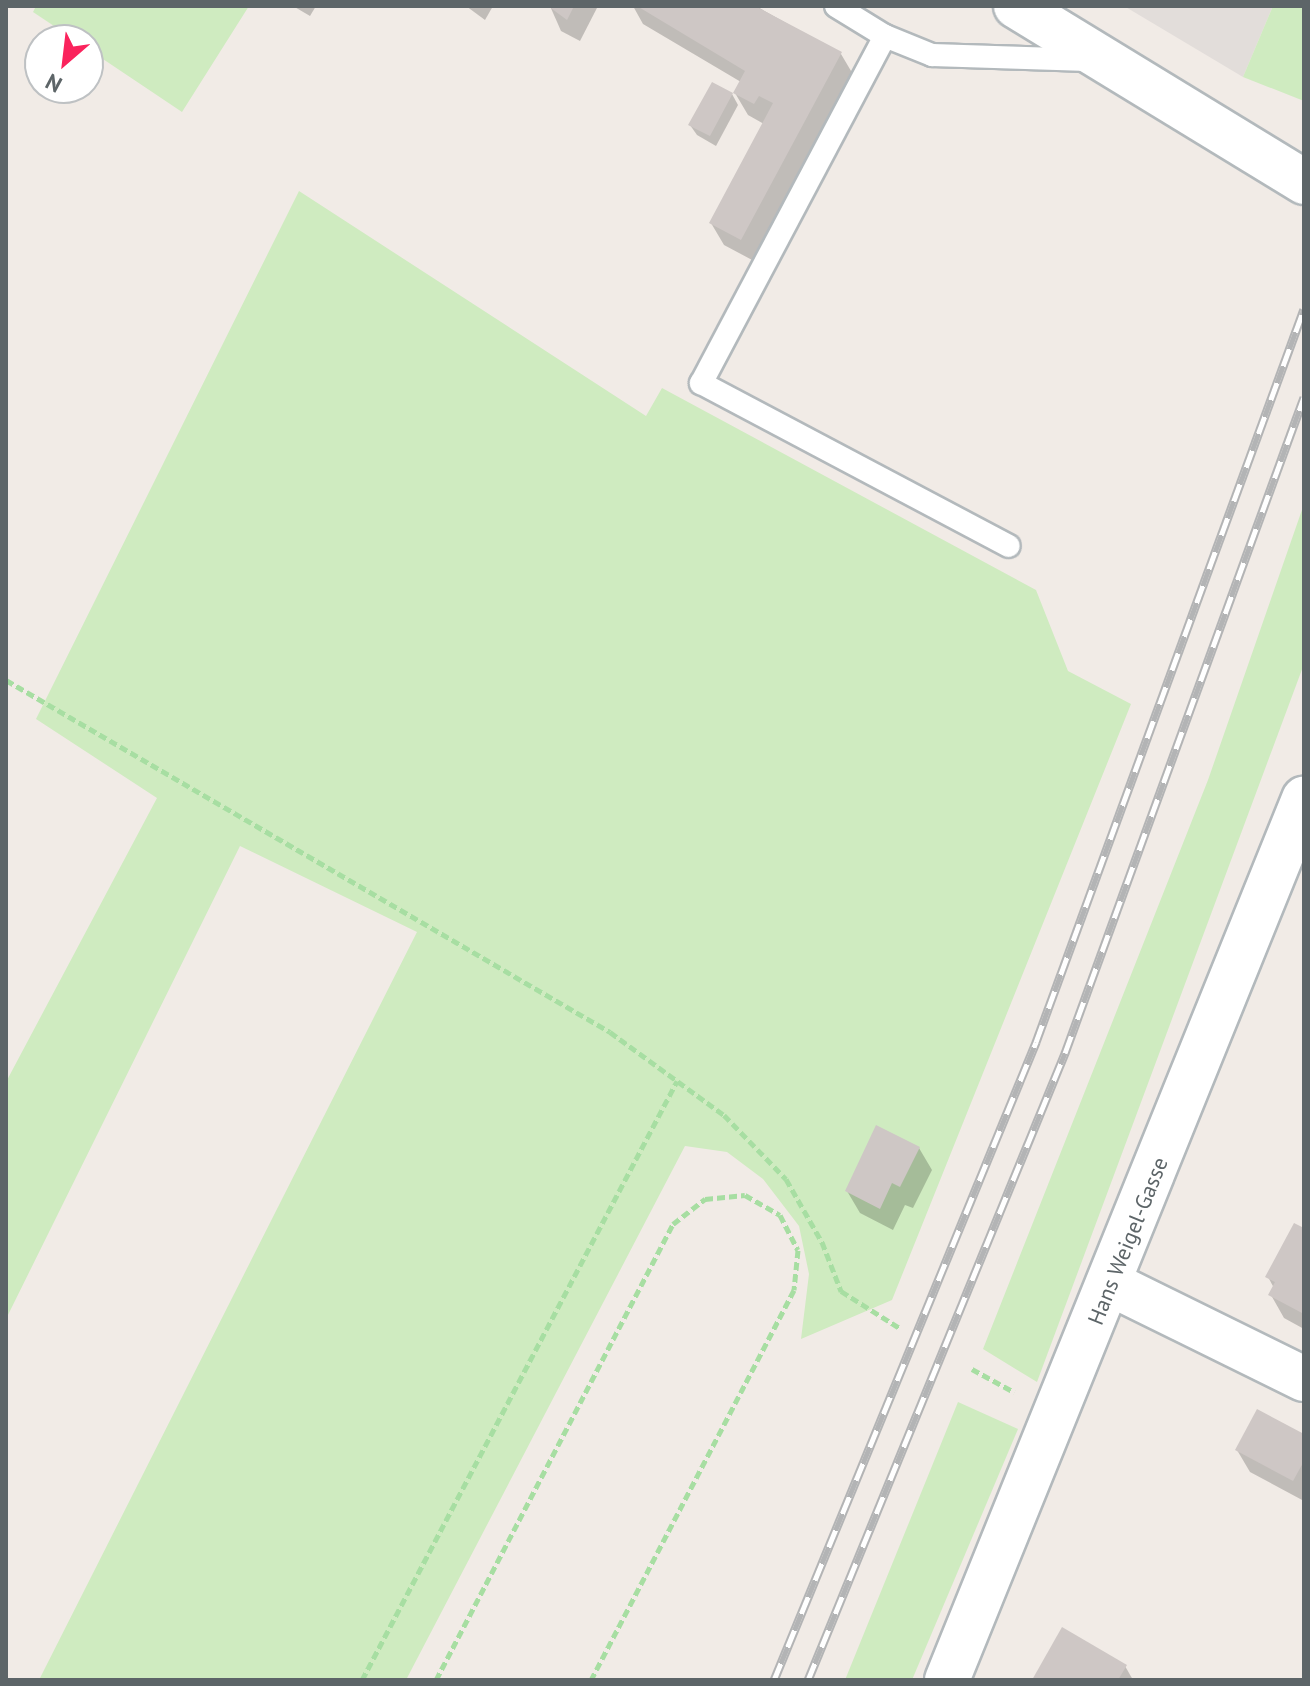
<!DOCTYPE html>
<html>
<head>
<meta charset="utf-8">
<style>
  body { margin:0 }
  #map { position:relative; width:1310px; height:1686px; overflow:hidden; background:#f1ebe6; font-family:"PT Sans",sans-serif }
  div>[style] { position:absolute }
  .industrial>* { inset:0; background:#e2ddda }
  .green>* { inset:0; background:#cfebc0 }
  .shadow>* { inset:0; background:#0003 }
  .building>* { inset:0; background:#cec7c5 }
  .path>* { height:5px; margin-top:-2.5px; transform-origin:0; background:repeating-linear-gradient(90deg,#a7dea2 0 8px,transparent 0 12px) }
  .roads { filter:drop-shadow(2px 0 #b3b9bc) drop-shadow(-2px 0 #b3b9bc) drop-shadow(0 2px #b3b9bc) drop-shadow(0 -2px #b3b9bc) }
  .service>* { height:22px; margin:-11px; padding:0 11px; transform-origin:11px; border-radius:11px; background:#fff }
  .minor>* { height:44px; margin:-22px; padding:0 22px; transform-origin:22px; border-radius:22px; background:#fff }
  .tertiary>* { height:44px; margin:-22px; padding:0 22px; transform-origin:22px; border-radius:22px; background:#fff }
  .rail>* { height:9px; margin-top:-4.5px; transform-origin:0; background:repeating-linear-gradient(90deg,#fff 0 18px,#b3b4b5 0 36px); box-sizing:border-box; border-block:2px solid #b3b4b5 }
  span { translate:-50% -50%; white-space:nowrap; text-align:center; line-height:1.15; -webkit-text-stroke:6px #fff; paint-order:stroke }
  .street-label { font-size:22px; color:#5d6568 }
  .frame { position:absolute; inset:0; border:8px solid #5d6568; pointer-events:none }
  .north { position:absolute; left:24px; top:24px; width:80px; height:80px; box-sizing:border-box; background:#fff; border:2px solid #bec1c3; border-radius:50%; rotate:208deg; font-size:22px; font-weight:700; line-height:32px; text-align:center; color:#5d6568 }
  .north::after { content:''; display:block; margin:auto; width:28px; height:36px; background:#fa235c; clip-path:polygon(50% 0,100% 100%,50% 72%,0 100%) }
</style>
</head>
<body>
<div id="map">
  <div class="industrial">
    <div style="clip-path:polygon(1124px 6px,1273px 6px,1243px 77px)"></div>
  </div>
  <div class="green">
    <div style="clip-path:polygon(36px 6px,249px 6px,182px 112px,88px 49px,88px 40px,75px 40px,33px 12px)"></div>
    <div style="clip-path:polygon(1273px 6px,1304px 6px,1304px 101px,1243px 77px)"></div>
    <div style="clip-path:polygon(299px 191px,646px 416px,662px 388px,1036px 590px,1068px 671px,1131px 704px,892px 1300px,801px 1339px,809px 1274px,799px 1226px,763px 1179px,727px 1152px,685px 1146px,406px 1680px,39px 1680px,417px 932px,240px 846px,6px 1319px,6px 1082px,157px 798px,36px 719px)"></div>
    <div style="clip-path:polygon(1304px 504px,1304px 664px,1037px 1382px,983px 1349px,1208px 780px)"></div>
    <div style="clip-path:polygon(958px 1402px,1018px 1429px,912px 1680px,845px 1680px)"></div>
  </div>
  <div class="shadow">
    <div style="clip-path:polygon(293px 6px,316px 6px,310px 16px)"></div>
    <div style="clip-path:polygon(466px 6px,493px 6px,485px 20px)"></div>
    <div style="clip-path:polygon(550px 6px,598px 6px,580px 41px,561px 31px)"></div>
    <div style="clip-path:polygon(633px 6px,756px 6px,841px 54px,854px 76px,754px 261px,724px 245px,711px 223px,764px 124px,748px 115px,735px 93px,741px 82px,643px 24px)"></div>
    <div style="clip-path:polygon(732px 94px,738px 105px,716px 146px,697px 135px,690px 125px)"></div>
    <div style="clip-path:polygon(919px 1148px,932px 1170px,913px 1208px,905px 1205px,893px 1230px,860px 1213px,847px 1191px)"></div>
    <div style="clip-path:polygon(1295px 1226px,1304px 1230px,1304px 1329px,1284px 1318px,1271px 1295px,1274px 1288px,1268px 1277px)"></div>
    <div style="clip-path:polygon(1304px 1436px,1304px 1501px,1250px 1472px,1237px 1450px)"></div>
    <div style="clip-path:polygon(1125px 1666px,1133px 1680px,1034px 1680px)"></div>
  </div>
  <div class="building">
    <div style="clip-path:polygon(548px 6px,574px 6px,567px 20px)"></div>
    <div style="clip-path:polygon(637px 6px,755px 6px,842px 52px,741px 240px,709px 223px,773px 103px,759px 96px,754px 104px,733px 93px,710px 136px,688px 125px,712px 82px,733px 93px,745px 71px)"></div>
    <div style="clip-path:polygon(876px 1125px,920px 1147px,900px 1187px,892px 1183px,880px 1209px,845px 1191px)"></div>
    <div style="clip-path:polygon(1294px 1223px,1304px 1228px,1302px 1313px,1268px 1295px,1275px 1282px,1265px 1277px)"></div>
    <div style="clip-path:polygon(1257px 1409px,1304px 1434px,1304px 1461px,1293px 1481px,1235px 1450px)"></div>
    <div style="clip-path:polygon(1062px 1627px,1127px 1665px,1118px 1680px,1032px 1680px)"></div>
  </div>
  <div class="path">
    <div style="left:6px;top:680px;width:699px;rotate:30.23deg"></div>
    <div style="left:610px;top:1032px;width:141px;rotate:36.1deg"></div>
    <div style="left:724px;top:1115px;width:89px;rotate:45.9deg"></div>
    <div style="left:786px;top:1179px;width:73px;rotate:60.3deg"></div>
    <div style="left:822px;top:1242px;width:53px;rotate:68.8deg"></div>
    <div style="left:841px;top:1291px;width:71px;rotate:32.3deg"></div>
    <div style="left:972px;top:1369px;width:48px;rotate:28.7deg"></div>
    <div style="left:362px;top:1680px;width:677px;rotate:-62.26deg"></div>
    <div style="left:436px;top:1680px;width:514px;rotate:-62.54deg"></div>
    <div style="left:673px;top:1224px;width:41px;rotate:-38deg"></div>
    <div style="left:705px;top:1199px;width:40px;rotate:-5.7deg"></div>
    <div style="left:745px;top:1195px;width:40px;rotate:29.7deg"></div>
    <div style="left:780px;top:1215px;width:39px;rotate:63deg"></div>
    <div style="left:798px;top:1250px;width:40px;rotate:95.7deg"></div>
    <div style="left:794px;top:1290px;width:440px;rotate:117.5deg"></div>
  </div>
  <div class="roads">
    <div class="service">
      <div style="left:836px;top:6px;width:57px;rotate:31.5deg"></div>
      <div style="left:885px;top:36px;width:51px;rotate:22deg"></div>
      <div style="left:932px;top:55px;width:156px;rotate:1.8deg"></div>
      <div style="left:885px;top:36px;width:393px;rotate:117.9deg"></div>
      <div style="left:701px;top:383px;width:348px;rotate:27.9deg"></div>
    </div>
    <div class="minor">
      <div style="left:1111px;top:1284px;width:215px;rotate:26.2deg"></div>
      <div style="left:947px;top:1680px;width:951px;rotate:-67.94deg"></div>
    </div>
    <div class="tertiary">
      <div style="left:1016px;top:6px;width:338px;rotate:31.4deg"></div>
    </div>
  </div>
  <div class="rail">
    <div style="left:774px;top:1680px;width:690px;rotate:-67.67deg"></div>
    <div style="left:1036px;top:1042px;width:780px;rotate:-69.92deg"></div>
    <div style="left:808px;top:1680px;width:678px;rotate:-67.71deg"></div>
    <div style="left:1065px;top:1053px;width:698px;rotate:-69.98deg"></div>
  </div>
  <div class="street-label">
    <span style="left:1128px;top:1241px;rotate:-68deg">Hans Weigel-Gasse</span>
  </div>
  <div class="frame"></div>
  <div class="north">N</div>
</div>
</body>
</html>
